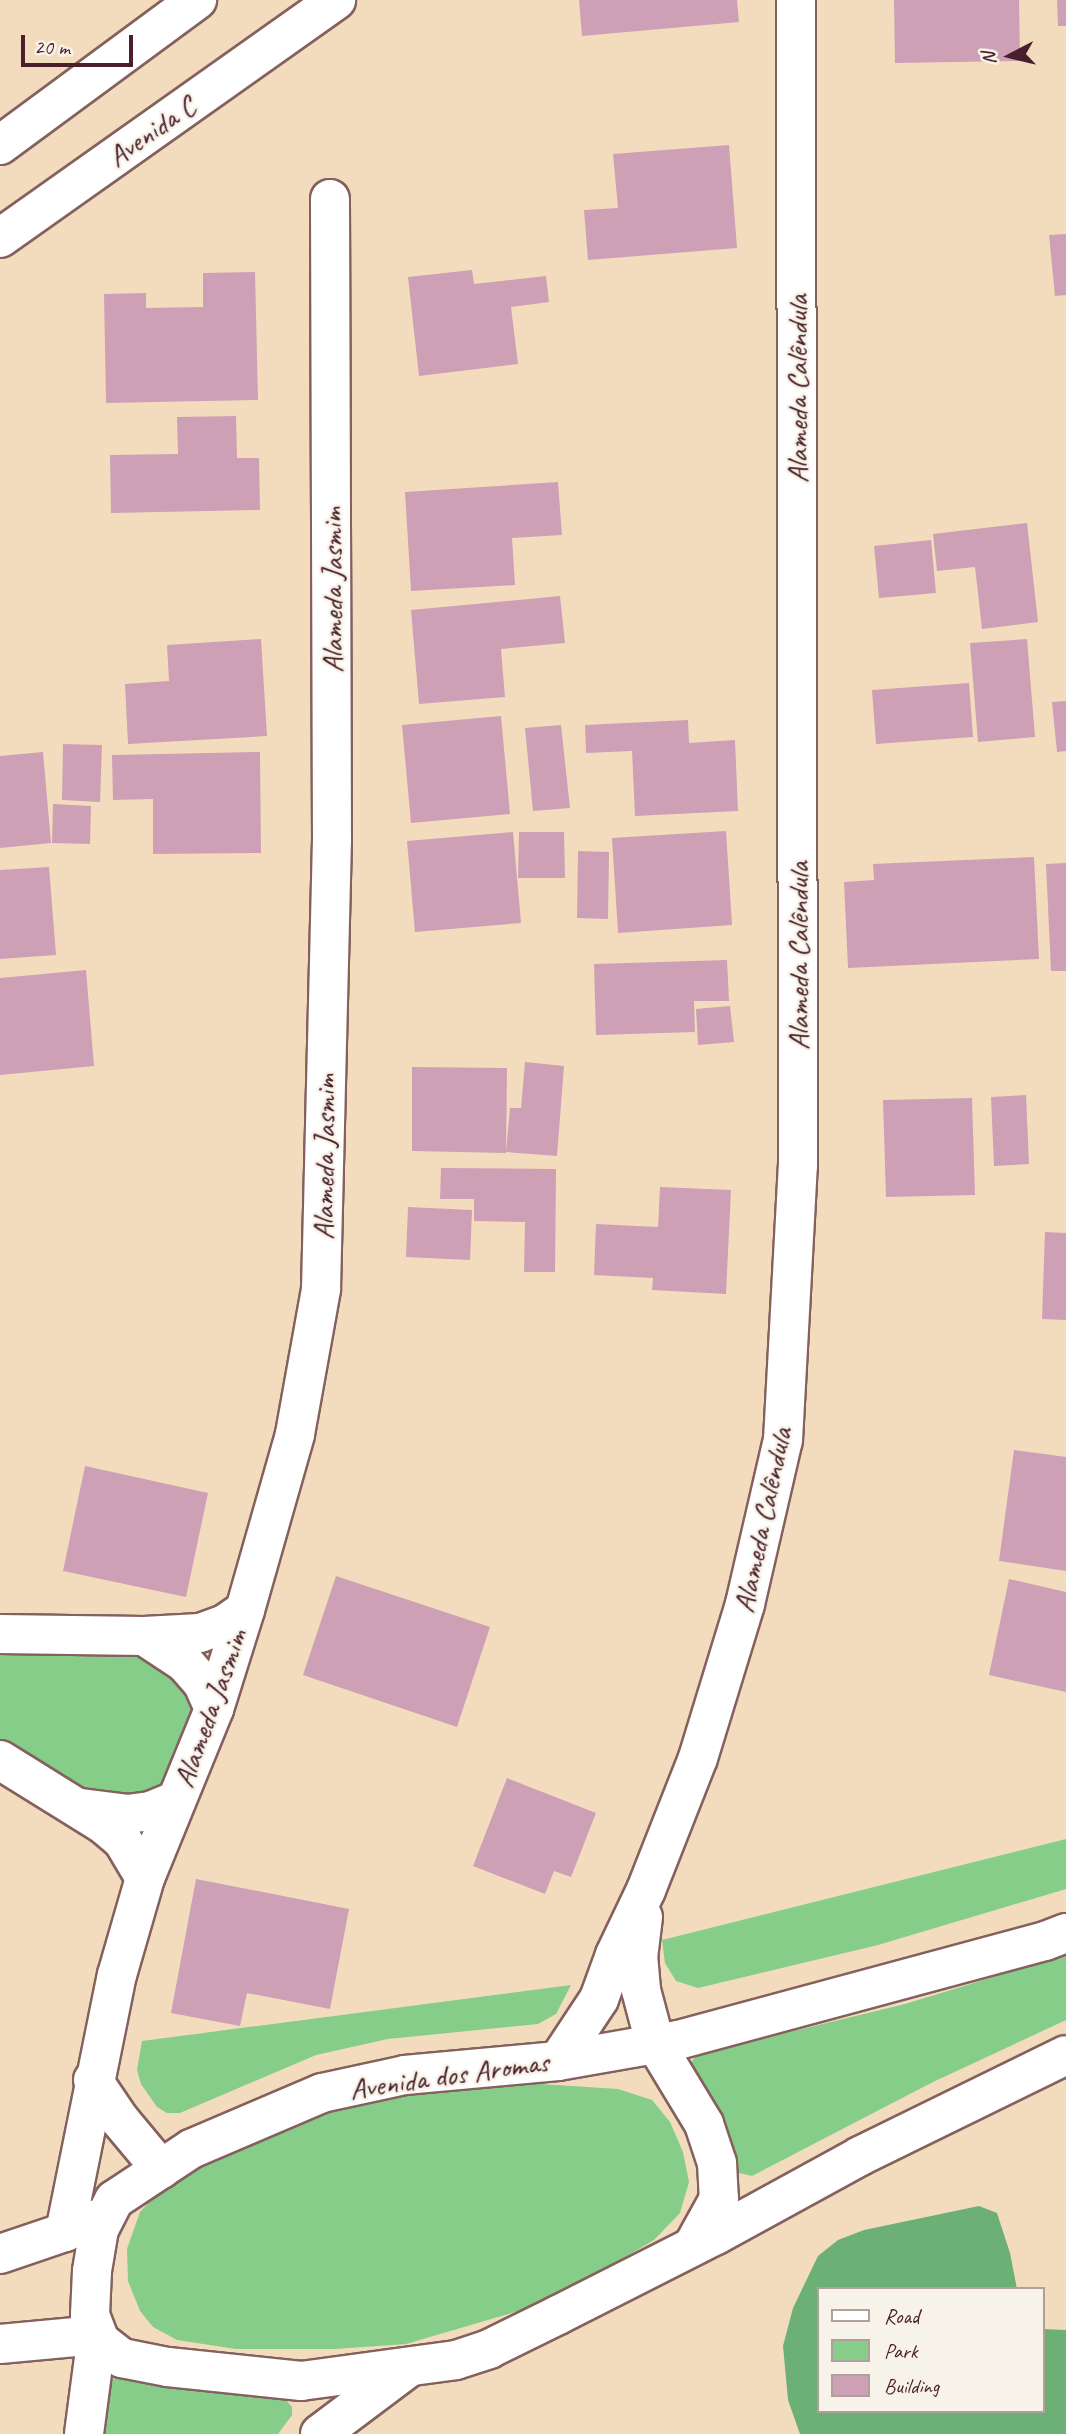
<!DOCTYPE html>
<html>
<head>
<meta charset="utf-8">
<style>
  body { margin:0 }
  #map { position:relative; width:1066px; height:2434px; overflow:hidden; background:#f3dcbd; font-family:Caveat,sans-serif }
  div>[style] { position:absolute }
  .green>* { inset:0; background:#85cd89 }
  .forest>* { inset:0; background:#6cb075 }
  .building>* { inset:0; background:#cda0b6 }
  .roads { filter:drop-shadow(2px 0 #85615e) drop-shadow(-2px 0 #85615e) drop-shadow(0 2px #85615e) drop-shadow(0 -2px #85615e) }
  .minor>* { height:38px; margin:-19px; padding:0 19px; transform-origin:19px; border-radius:19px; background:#fff }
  span { translate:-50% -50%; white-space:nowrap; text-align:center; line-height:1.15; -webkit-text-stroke:5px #f7f3e8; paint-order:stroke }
  .street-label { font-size:30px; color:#4a1f2b }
  .legend { position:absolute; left:817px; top:2287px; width:228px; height:126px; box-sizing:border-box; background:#f7f3e8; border:2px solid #b29e9c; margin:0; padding:9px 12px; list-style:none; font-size:21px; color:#4a1f2b }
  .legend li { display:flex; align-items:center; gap:14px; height:35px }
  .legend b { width:35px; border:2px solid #b29e9c }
  .north { position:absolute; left:975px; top:21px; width:70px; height:70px; -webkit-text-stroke:5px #f7f3e8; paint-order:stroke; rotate:263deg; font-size:19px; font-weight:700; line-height:28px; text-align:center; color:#4a1f2b }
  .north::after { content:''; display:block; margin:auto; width:24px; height:32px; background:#4a1f2b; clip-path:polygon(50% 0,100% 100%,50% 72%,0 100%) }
  .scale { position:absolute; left:21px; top:35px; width:112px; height:32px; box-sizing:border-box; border:4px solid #4a1f2b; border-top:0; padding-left:9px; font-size:21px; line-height:24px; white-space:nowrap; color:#4a1f2b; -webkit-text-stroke:5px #f7f3e8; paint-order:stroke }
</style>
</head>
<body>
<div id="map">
  <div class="green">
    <div style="clip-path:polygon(0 1652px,149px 1654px,166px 1663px,191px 1698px,192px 1716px,171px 1775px,149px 1794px,98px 1796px,0 1740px)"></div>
    <div style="clip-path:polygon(1066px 1839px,1066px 1889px,878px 1945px,698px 1988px,676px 1981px,665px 1963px,662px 1940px)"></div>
    <div style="clip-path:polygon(1066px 1955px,1066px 2020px,933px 2082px,752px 2176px,735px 2172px,690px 2065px,694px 2058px,703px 2053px,905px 2004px)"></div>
    <div style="clip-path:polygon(571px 1985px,556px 2014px,538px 2024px,388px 2039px,316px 2055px,180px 2113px,167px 2113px,157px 2107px,141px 2084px,137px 2070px,142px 2041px)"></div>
    <div style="clip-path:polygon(525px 2083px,618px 2089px,652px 2100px,670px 2122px,683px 2152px,689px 2182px,680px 2213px,654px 2240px,549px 2302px,406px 2344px,335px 2349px,236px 2349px,177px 2340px,153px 2327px,140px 2311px,128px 2281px,127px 2249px,140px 2212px,163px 2187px,264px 2133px,363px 2099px,456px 2085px)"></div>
    <div style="clip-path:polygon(120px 2375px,282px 2395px,292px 2407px,292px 2415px,278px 2434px,98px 2434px,105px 2385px)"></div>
  </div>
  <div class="forest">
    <div style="clip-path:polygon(979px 2206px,997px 2213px,1010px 2253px,1017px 2289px,819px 2289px,819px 2411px,1043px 2411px,1043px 2329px,1066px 2330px,1066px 2434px,800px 2434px,788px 2400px,783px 2346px,793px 2308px,818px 2256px,838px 2240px,864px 2230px)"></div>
  </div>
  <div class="building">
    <div style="clip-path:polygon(579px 0,737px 0,739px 22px,582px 36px)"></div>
    <div style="clip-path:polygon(894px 0,1019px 0,1020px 61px,895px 63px)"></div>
    <div style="clip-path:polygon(1057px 0,1066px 0,1066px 26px,1058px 26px)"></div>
    <div style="clip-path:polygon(729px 145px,737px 248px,588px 260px,584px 210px,618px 208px,613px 154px)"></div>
    <div style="clip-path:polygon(1066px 234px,1066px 295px,1055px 296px,1049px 235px)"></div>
    <div style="clip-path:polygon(472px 270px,474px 284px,546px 276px,549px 302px,511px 307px,518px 364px,419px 376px,408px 277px)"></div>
    <div style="clip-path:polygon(255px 272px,258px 400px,106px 403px,104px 294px,146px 293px,146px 308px,203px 307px,203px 273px)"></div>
    <div style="clip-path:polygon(236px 416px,237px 458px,259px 458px,260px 510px,111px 513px,110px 455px,178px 454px,177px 417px)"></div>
    <div style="clip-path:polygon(558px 482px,562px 535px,512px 538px,515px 585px,411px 591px,405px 492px)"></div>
    <div style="clip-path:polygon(1027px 523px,1038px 622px,982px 629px,975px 567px,937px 571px,933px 534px)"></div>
    <div style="clip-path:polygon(931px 540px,936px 593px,879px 598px,874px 546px)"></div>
    <div style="clip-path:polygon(560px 596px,565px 643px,501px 649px,505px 697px,419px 704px,411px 610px)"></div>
    <div style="clip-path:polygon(261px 639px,267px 736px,128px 744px,125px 684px,169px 681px,167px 645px)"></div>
    <div style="clip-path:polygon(1027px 639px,1035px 737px,978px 742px,970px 643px)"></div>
    <div style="clip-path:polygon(969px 683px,973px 737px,876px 744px,872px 690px)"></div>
    <div style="clip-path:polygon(1066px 701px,1066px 751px,1057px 752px,1052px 702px)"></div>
    <div style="clip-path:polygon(501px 716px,510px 814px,411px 823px,402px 725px)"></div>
    <div style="clip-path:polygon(688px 720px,689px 743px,735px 740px,738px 811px,635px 816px,632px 751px,586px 753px,585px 725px)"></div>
    <div style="clip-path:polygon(561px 725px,570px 808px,533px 811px,525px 728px)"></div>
    <div style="clip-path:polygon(63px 744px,102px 745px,100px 802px,62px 800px)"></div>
    <div style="clip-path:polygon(43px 752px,51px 843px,0 848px,0 756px)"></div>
    <div style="clip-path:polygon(260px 752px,261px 853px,153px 854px,153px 799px,113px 800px,112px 755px)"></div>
    <div style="clip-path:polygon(53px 804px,91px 806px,90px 844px,52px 843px)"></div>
    <div style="clip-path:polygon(726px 831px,732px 925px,618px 933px,612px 838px)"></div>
    <div style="clip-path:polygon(513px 832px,521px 923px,415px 932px,407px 841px)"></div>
    <div style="clip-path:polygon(519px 832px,564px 832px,565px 878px,518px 878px)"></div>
    <div style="clip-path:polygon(578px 851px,609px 852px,608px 919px,577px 918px)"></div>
    <div style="clip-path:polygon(1034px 857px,1039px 959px,848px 968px,844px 882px,874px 880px,873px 864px)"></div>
    <div style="clip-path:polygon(1066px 863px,1066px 971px,1051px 971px,1046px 864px)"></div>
    <div style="clip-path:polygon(49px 867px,56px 955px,0 959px,0 870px)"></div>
    <div style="clip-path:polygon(727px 960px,729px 1001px,694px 1001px,695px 1032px,596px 1035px,594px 964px)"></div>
    <div style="clip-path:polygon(86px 970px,94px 1066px,0 1075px,0 978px)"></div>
    <div style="clip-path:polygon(730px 1006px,734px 1042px,698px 1045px,696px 1009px)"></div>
    <div style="clip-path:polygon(525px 1062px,564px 1066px,557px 1156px,506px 1152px,510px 1108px,521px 1108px)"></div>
    <div style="clip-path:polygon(412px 1067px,507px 1068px,506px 1153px,412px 1151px)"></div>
    <div style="clip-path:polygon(1026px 1095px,1029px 1164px,994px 1166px,991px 1097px)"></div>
    <div style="clip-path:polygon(972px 1098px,975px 1195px,886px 1197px,883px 1100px)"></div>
    <div style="clip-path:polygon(441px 1168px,556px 1169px,555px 1272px,524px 1272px,525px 1222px,474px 1221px,474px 1199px,440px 1199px)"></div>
    <div style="clip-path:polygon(660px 1187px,731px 1190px,726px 1294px,652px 1290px,653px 1278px,594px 1275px,596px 1224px,658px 1227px)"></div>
    <div style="clip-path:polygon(408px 1207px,472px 1210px,470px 1260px,406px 1257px)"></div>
    <div style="clip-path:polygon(1045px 1232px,1066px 1233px,1066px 1320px,1042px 1319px)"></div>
    <div style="clip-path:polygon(1014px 1450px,1066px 1457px,1066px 1571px,999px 1561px)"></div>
    <div style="clip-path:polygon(85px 1466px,208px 1493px,186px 1597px,63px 1571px)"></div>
    <div style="clip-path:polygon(336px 1576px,490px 1627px,457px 1727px,303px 1675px)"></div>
    <div style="clip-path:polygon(1009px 1579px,1066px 1592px,1066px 1692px,989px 1675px)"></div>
    <div style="clip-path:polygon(507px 1778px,596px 1813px,571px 1877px,554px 1871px,545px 1894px,473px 1866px)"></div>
    <div style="clip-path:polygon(196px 1879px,349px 1909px,330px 2009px,247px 1993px,240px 2026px,171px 2013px)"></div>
  </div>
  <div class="roads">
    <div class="minor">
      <div style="left:0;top:145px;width:245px;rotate:-36.4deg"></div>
      <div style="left:0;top:238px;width:412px;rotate:-35.3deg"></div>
      <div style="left:0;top:1634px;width:144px;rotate:0.8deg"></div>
      <div style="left:144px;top:1636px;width:56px;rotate:-3.1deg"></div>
      <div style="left:200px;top:1633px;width:27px;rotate:-20deg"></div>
      <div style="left:225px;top:1624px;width:24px;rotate:-35deg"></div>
      <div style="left:144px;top:1636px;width:49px;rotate:33.4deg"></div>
      <div style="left:185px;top:1663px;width:28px;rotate:49deg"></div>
      <div style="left:203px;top:1684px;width:27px;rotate:66deg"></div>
      <div style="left:0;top:1760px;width:121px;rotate:31.9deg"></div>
      <div style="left:103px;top:1824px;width:26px;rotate:40deg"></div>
      <div style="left:123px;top:1841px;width:43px;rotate:59.3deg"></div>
      <div style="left:81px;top:1808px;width:46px;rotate:7.4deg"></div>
      <div style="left:127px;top:1814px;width:23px;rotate:-7deg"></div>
      <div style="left:150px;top:1811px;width:27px;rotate:-22deg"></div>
      <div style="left:643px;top:1917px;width:38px;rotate:97deg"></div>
      <div style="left:638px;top:1955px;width:35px;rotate:85deg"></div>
      <div style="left:641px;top:1990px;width:55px;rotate:75.2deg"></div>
      <div style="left:655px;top:2043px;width:95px;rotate:58.8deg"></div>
      <div style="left:704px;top:2124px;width:41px;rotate:71.6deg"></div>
      <div style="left:717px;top:2163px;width:36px;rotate:87deg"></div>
      <div style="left:719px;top:2199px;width:54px;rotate:119deg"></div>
      <div style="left:1066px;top:1933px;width:22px;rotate:159deg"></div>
      <div style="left:1045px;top:1941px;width:380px;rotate:164.9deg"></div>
      <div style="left:678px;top:2040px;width:122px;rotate:170.1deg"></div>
      <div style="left:558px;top:2061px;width:154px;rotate:174.8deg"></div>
      <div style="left:405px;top:2075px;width:85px;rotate:167.8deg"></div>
      <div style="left:322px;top:2093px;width:142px;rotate:156.9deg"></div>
      <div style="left:191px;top:2149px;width:92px;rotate:146.5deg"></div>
      <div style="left:114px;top:2200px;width:33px;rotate:117deg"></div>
      <div style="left:99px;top:2229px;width:43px;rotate:99.5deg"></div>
      <div style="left:92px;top:2271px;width:44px;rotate:92.6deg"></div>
      <div style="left:90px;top:2315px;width:28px;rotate:69deg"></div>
      <div style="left:100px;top:2341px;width:28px;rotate:38deg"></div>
      <div style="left:122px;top:2358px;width:47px;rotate:11.1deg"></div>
      <div style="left:168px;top:2367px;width:134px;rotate:6deg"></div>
      <div style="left:301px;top:2381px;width:156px;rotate:-7.7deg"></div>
      <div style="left:456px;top:2360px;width:35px;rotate:-18deg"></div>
      <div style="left:489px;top:2349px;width:77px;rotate:-26.2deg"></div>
      <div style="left:558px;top:2315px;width:177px;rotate:-26.9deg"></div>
      <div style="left:716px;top:2235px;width:164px;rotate:-28.7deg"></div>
      <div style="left:860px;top:2156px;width:229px;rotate:-26.1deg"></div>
      <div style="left:558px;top:2061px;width:74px;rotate:-56.5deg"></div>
      <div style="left:599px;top:1999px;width:47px;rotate:-70deg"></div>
      <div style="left:615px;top:1955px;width:72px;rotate:-64.5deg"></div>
      <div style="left:646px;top:1890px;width:142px;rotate:-68.5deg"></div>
      <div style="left:698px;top:1758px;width:161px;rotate:-73deg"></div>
      <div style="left:745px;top:1604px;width:168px;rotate:-77deg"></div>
      <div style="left:783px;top:1440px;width:274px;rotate:-86.9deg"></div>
      <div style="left:798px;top:1166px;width:1166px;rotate:-90.1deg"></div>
      <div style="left:93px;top:2080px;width:48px;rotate:56deg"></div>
      <div style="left:120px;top:2120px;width:64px;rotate:50.1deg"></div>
      <div style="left:65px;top:2232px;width:262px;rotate:-78.6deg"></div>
      <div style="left:117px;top:1975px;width:101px;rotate:-73.9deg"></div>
      <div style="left:145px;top:1878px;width:183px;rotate:-67.8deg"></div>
      <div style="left:214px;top:1709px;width:104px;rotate:-72.6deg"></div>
      <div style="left:245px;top:1610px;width:183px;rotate:-74.1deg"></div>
      <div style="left:295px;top:1434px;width:147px;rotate:-79.8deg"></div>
      <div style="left:321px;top:1289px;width:449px;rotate:-88.6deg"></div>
      <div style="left:332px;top:840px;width:641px;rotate:-90.18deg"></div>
      <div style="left:0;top:2254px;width:69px;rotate:-18.7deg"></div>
      <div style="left:65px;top:2232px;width:27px;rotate:-27deg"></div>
      <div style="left:0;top:2344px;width:97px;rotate:-5.3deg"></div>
      <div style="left:97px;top:2335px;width:100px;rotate:97.5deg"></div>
      <div style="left:320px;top:2434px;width:110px;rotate:-36.9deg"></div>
    </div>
  </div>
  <div class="street-label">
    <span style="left:151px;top:131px;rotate:-35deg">Avenida C</span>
    <span style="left:797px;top:389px;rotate:-90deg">Alameda Calêndula</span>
    <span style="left:332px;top:590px;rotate:-90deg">Alameda Jasmim</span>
    <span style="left:798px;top:956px;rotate:-90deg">Alameda Calêndula</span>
    <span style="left:324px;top:1157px;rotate:-89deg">Alameda Jasmim</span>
    <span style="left:762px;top:1520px;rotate:-78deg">Alameda Calêndula</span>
    <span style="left:210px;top:1708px;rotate:-70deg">Alameda Jasmim</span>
    <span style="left:449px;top:2075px;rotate:-8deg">Avenida dos Aromas</span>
  </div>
  <ul class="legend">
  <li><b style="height:9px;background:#fff"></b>Road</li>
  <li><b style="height:19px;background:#85cd89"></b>Park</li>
  <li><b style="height:19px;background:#cda0b6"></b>Building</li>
  </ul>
  <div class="north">N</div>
  <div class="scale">20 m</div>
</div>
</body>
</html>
